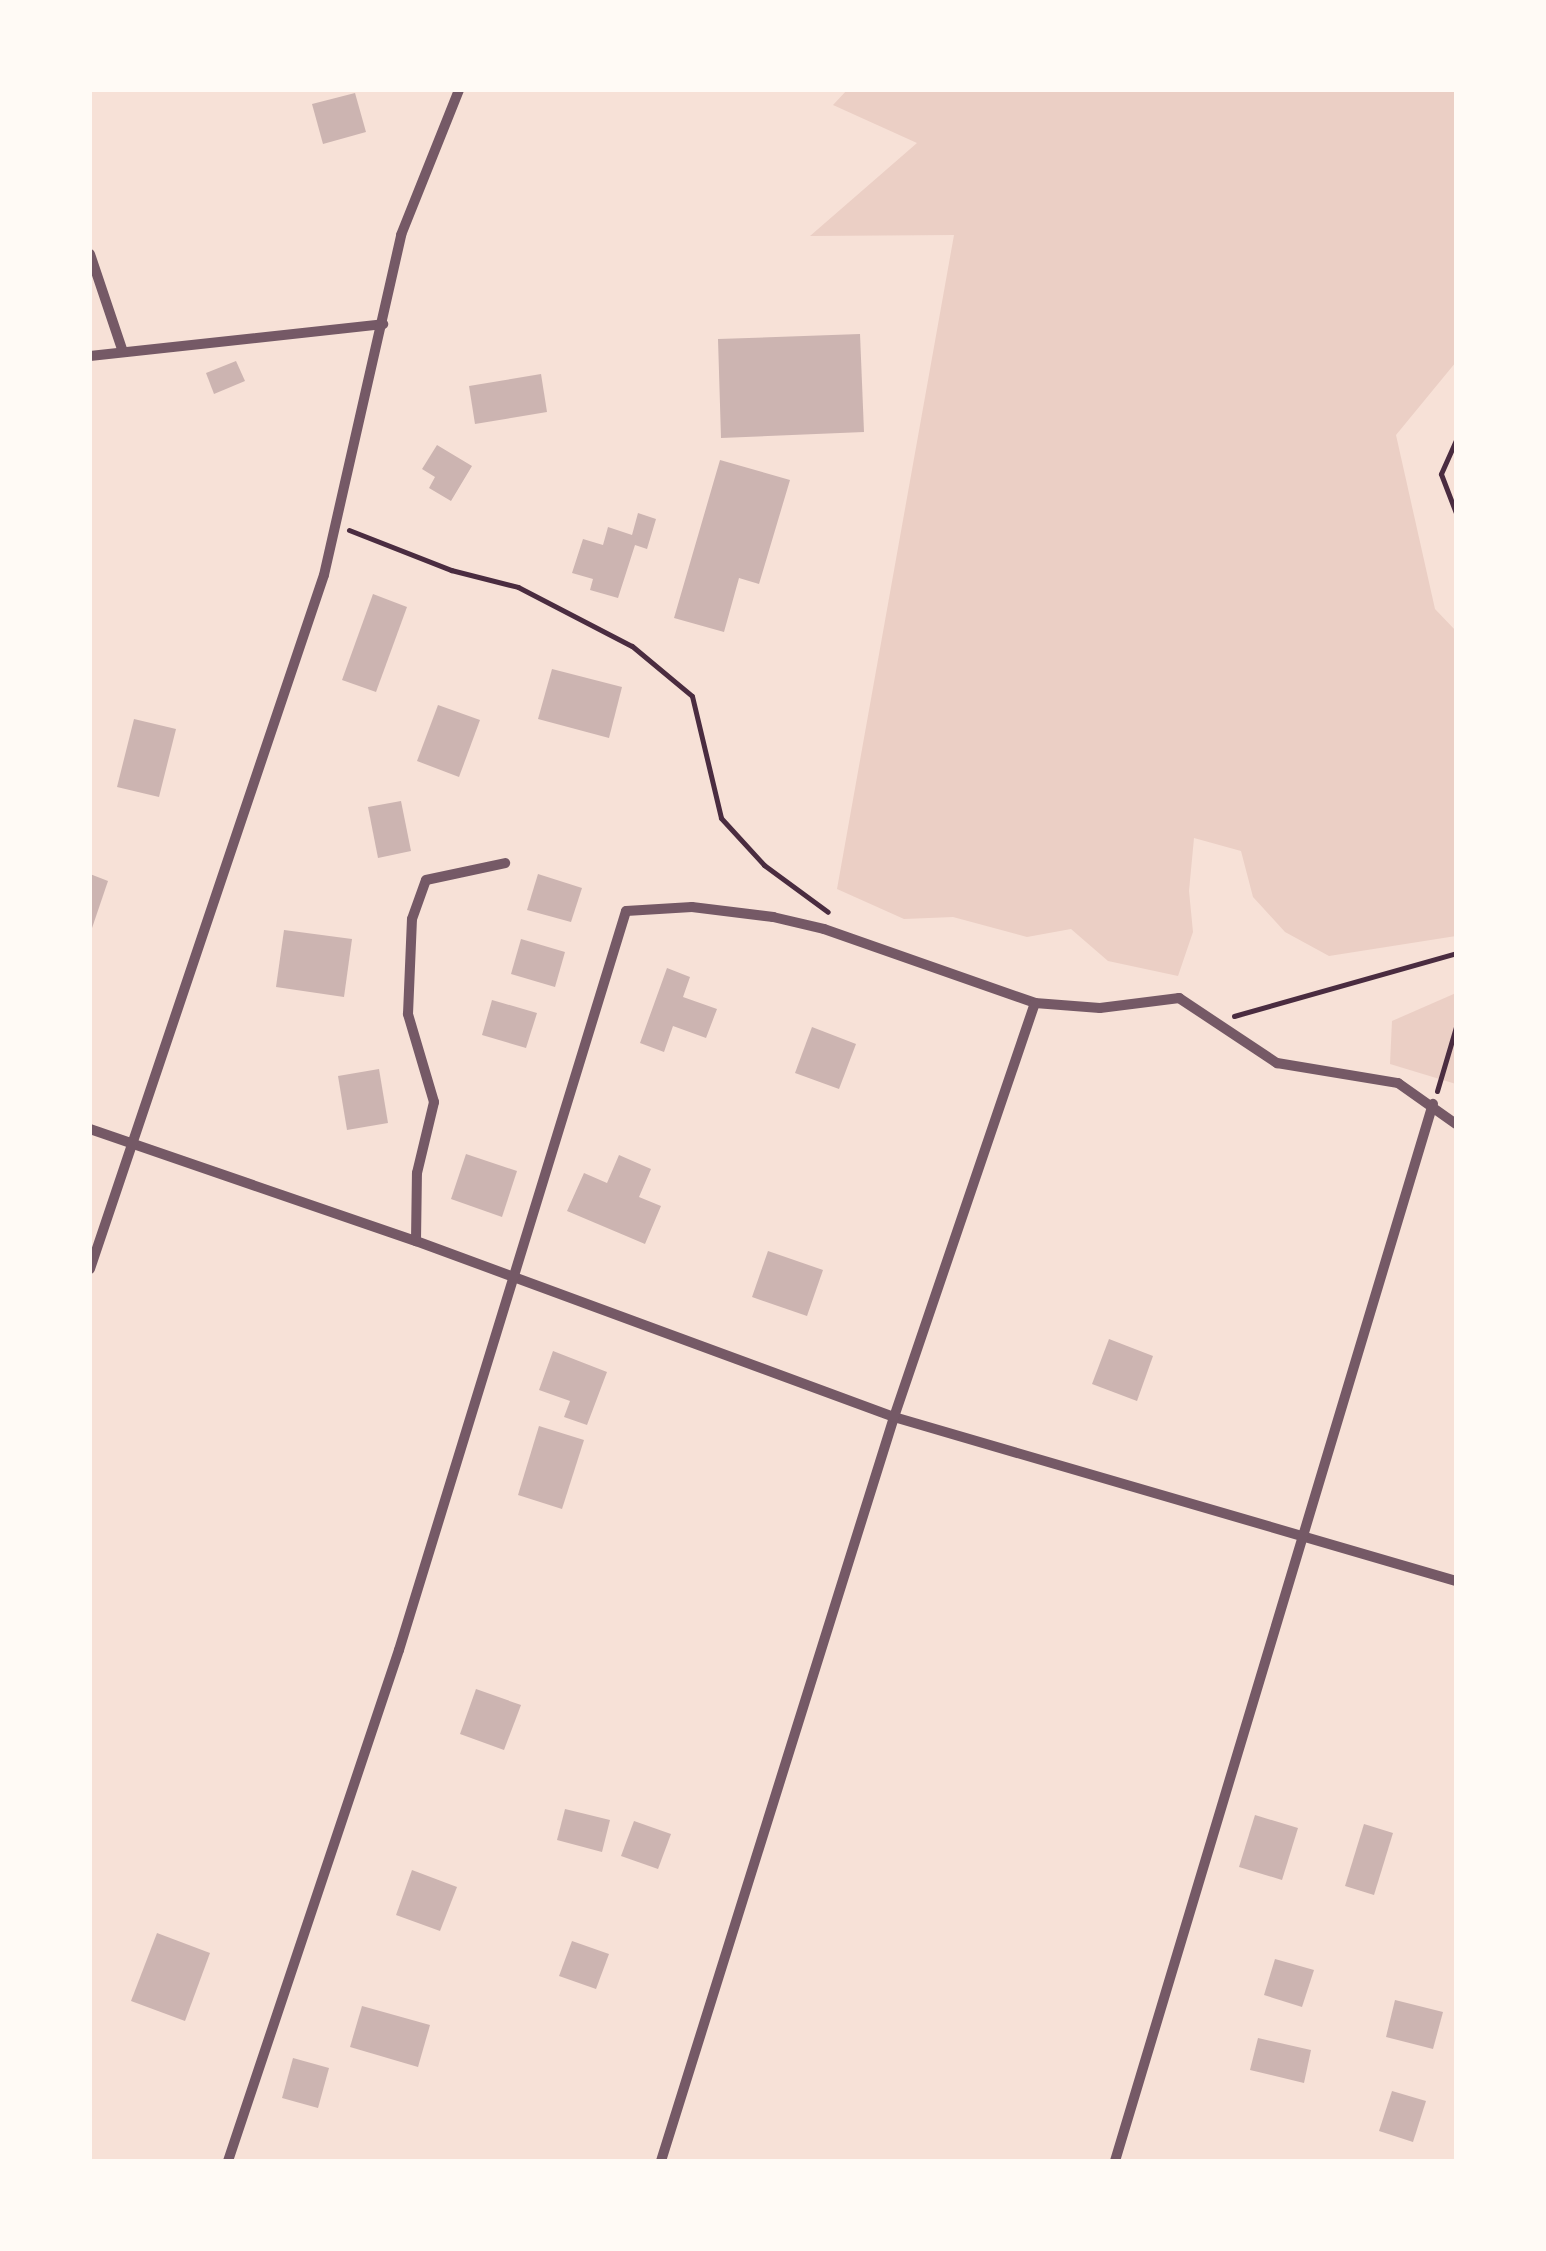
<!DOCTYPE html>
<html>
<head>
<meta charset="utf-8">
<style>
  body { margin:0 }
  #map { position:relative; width:1546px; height:2251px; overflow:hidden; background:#f7e1d7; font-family:"Roboto Condensed",sans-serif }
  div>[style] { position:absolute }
  .green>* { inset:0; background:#ebcfc5 }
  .building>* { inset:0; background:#ccb4b1 }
  .path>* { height:5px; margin:-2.5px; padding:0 2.5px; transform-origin:2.5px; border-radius:2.5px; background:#4a2c40 }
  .minor>* { height:10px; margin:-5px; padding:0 5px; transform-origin:5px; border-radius:5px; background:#755966 }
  span { translate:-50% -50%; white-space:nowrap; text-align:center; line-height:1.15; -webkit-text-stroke:8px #fffaf5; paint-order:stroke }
  .frame { position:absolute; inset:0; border:92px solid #fffaf5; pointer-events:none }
</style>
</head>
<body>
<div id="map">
  <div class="green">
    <div style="clip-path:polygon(847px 90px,1456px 90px,1456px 362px,1396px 435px,1435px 609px,1456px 631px,1456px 936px,1329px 956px,1285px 932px,1253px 897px,1241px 851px,1194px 838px,1189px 891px,1193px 932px,1178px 976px,1108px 961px,1071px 929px,1027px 937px,953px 917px,904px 919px,837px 889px,954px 235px,810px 236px,917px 143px,833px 105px)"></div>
    <div style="clip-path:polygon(1456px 993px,1456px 1084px,1390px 1064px,1392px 1021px)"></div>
  </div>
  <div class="building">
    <div style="clip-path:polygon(355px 93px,366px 132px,323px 144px,312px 104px)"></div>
    <div style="clip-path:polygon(860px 334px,864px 432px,721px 438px,718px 339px)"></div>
    <div style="clip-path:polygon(236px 361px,245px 381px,214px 394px,206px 373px)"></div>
    <div style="clip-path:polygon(541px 374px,547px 412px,475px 424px,469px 386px)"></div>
    <div style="clip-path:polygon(437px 445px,472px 466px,451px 501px,429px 488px,435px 477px,422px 469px)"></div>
    <div style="clip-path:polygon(720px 460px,790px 480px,759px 584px,739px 578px,724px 632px,674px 618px)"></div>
    <div style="clip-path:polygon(638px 513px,656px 519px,647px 549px,635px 545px,618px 598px,590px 590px,593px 579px,572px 573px,583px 539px,603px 545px,608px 527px,632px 535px)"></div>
    <div style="clip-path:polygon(373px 594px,407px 607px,376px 692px,342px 680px)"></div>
    <div style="clip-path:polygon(552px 669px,622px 687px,609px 738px,538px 719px)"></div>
    <div style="clip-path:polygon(438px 705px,480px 720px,459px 777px,417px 761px)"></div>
    <div style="clip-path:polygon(134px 719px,176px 729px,159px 797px,117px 787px)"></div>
    <div style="clip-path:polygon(401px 801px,411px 851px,378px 858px,368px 807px)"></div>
    <div style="clip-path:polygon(90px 874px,108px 881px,91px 931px,90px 931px)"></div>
    <div style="clip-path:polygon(538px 874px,582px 888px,571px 922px,527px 910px)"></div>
    <div style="clip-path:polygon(284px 930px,352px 939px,344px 997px,276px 987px)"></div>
    <div style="clip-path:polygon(521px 939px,565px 952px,555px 987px,511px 974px)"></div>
    <div style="clip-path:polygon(667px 968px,690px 977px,683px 997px,717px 1009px,706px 1038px,673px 1026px,664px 1052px,640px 1043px)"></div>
    <div style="clip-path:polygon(492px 1000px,537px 1013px,526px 1048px,482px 1035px)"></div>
    <div style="clip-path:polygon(812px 1027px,856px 1044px,839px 1089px,795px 1073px)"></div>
    <div style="clip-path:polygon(379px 1069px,388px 1123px,347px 1130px,338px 1076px)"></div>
    <div style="clip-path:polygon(466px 1154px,517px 1171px,502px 1217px,451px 1199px)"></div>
    <div style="clip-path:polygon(619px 1155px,651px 1169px,639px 1197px,661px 1206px,645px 1244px,567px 1211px,584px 1173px,607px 1183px)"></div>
    <div style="clip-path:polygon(768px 1251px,823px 1270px,807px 1316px,752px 1297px)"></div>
    <div style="clip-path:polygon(1109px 1339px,1153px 1356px,1137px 1401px,1092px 1384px)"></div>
    <div style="clip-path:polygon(553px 1351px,607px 1372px,587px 1425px,564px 1417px,570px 1401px,539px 1390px)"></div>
    <div style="clip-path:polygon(539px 1426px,584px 1440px,562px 1509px,518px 1495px)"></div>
    <div style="clip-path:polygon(476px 1689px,521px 1705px,504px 1750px,460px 1734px)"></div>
    <div style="clip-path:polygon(565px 1809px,610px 1820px,602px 1852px,557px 1840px)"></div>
    <div style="clip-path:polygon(1255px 1815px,1298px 1828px,1282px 1880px,1239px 1867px)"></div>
    <div style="clip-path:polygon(634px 1821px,671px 1834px,658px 1869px,621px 1856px)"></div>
    <div style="clip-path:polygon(1364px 1824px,1393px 1833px,1374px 1895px,1345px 1886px)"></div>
    <div style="clip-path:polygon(412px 1870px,457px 1887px,440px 1931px,396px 1915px)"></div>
    <div style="clip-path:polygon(157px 1933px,210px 1953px,185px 2021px,131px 2001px)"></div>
    <div style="clip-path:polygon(572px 1941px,609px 1954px,596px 1989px,559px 1976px)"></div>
    <div style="clip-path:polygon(1275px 1959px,1314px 1970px,1302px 2007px,1264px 1995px)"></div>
    <div style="clip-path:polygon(1395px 2000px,1443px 2012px,1433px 2049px,1386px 2037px)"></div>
    <div style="clip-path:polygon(362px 2006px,430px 2025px,418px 2067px,350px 2047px)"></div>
    <div style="clip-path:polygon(1258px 2038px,1311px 2050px,1304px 2083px,1250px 2070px)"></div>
    <div style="clip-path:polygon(293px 2058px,329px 2068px,318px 2108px,282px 2098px)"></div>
    <div style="clip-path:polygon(1392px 2091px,1426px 2101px,1413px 2142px,1379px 2131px)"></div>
  </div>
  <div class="path">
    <div style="left:1456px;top:440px;width:37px;rotate:114deg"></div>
    <div style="left:1441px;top:474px;width:42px;rotate:69deg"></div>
    <div style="left:349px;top:530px;width:110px;rotate:21.4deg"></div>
    <div style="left:451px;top:570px;width:69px;rotate:14.2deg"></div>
    <div style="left:518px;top:587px;width:128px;rotate:27.4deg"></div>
    <div style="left:632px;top:646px;width:78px;rotate:39.8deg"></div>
    <div style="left:692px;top:696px;width:125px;rotate:76.6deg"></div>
    <div style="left:721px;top:818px;width:64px;rotate:47.5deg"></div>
    <div style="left:764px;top:865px;width:79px;rotate:36.3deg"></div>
    <div style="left:1234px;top:1016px;width:231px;rotate:-15.8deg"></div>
    <div style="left:1437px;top:1091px;width:67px;rotate:-73.5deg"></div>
  </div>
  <div class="minor">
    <div style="left:90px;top:254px;width:103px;rotate:71.4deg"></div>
    <div style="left:90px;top:356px;width:295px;rotate:-6.2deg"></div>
    <div style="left:90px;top:1129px;width:345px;rotate:19deg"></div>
    <div style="left:416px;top:1241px;width:509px;rotate:20.21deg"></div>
    <div style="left:894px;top:1417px;width:585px;rotate:16.27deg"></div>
    <div style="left:416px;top:1241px;width:68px;rotate:-89.2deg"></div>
    <div style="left:417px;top:1173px;width:73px;rotate:-76.5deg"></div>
    <div style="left:434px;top:1102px;width:92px;rotate:-106.5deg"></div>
    <div style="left:408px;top:1014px;width:95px;rotate:-87.6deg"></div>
    <div style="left:412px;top:919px;width:41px;rotate:-70.3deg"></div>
    <div style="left:426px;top:880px;width:81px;rotate:-12.1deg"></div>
    <div style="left:90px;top:1269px;width:732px;rotate:-71.37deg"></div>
    <div style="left:324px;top:575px;width:349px;rotate:-77.2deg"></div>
    <div style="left:401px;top:235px;width:156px;rotate:-68.2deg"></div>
    <div style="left:228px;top:2161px;width:539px;rotate:-71.5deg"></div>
    <div style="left:399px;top:1650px;width:773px;rotate:-72.92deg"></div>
    <div style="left:626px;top:911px;width:66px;rotate:-3.5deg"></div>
    <div style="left:692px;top:907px;width:82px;rotate:7deg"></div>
    <div style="left:773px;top:917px;width:52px;rotate:13.2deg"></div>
    <div style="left:824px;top:929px;width:224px;rotate:19.3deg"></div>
    <div style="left:1035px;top:1003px;width:65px;rotate:4.4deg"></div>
    <div style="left:1100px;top:1008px;width:80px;rotate:-7.2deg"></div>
    <div style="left:1179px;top:998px;width:118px;rotate:33.6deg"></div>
    <div style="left:1277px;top:1063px;width:123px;rotate:9.4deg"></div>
    <div style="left:1398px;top:1083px;width:71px;rotate:35.3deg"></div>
    <div style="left:661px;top:2161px;width:780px;rotate:-72.61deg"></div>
    <div style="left:894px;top:1417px;width:437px;rotate:-71.2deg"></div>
    <div style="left:1115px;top:2161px;width:1104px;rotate:-73.26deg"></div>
  </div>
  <div class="frame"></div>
</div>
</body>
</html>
